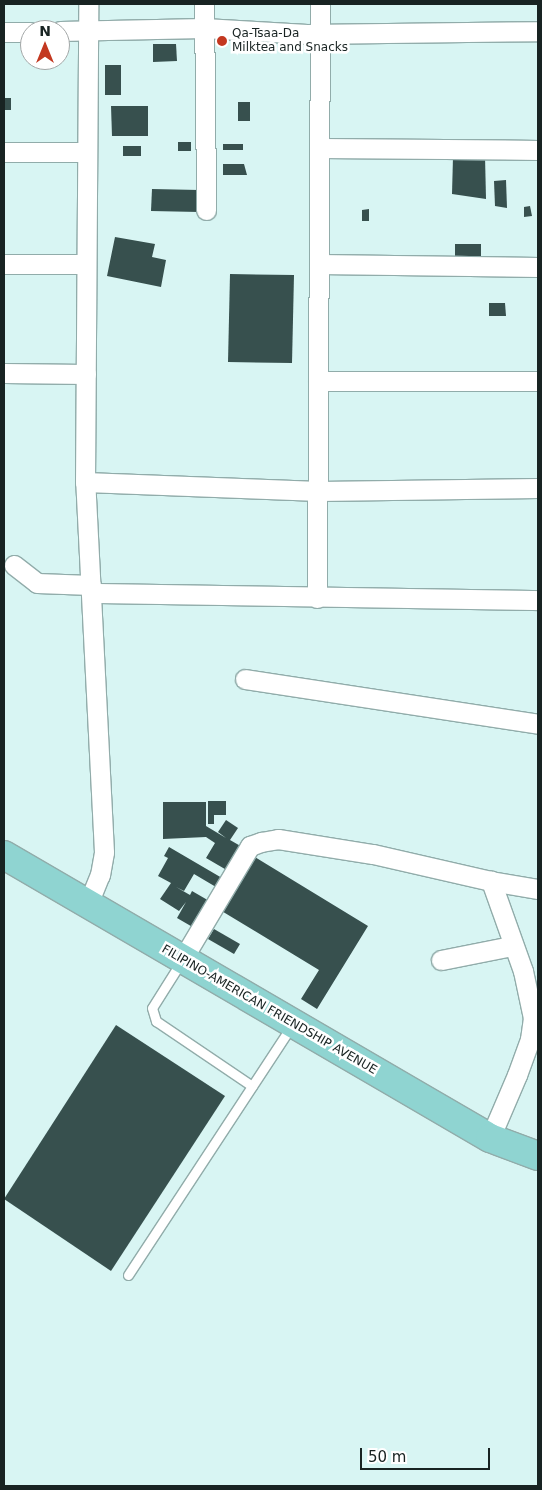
<!DOCTYPE html>
<html>
<head>
<meta charset="utf-8">
<style>
  body { margin:0 }
  #map { position:relative; width:542px; height:1490px; overflow:hidden; background:#d8f5f3; font-family:"DejaVu Sans",sans-serif }
  div>[style] { position:absolute }
  .building>* { inset:0; background:#37504e }
  .roads { filter:drop-shadow(1px 0 #91acaa) drop-shadow(-1px 0 #91acaa) drop-shadow(0 1px #91acaa) drop-shadow(0 -1px #91acaa) }
  .service>* { height:9px; margin:-4.5px; padding:0 4.5px; transform-origin:4.5px; border-radius:4.5px; background:#fff }
  .minor>* { height:19px; margin:-9.5px; padding:0 9.5px; transform-origin:9.5px; border-radius:9.5px; background:#fff }
  .primary>* { height:28px; margin:-14px; padding:0 14px; transform-origin:14px; border-radius:14px; background:#8fd4d1 }
  .dots>* { width:14px; height:14px; translate:-50% -50%; box-sizing:border-box; border:2px solid #fff; border-radius:50% }
  span { translate:-50% -50%; white-space:nowrap; text-align:center; line-height:1.15; -webkit-text-stroke:5px #fff; paint-order:stroke }
  .poi-label { font-size:12px; color:#182322 }
  .left { translate:0 -50%; text-align:left }
  .street-label { font-size:12px; color:#182322 }
  .frame { position:absolute; inset:0; border:5px solid #182322; pointer-events:none }
  .north { position:absolute; left:20px; top:20px; width:50px; height:50px; box-sizing:border-box; background:#fff; border:1px solid #a3a7a7; border-radius:50%; rotate:0deg; font-size:14px; font-weight:700; line-height:20px; text-align:center; color:#182322 }
  .north::after { content:''; display:block; margin:auto; width:18px; height:22px; background:#c33820; clip-path:polygon(50% 0,100% 100%,50% 72%,0 100%) }
  .scale { position:absolute; left:360px; top:1448px; width:130px; height:22px; box-sizing:border-box; border:2px solid #182322; border-top:0; padding-left:6px; font-size:15px; line-height:18px; white-space:nowrap; color:#182322; -webkit-text-stroke:4px #fff; paint-order:stroke }
</style>
</head>
<body>
<div id="map">
  <div class="building">
    <div style="clip-path:polygon(153px 44px,176px 44px,177px 61px,153px 62px)"></div>
    <div style="clip-path:polygon(105px 65px,121px 65px,121px 95px,105px 95px)"></div>
    <div style="clip-path:polygon(4px 98px,11px 98px,11px 110px,4px 110px)"></div>
    <div style="clip-path:polygon(238px 102px,250px 102px,250px 121px,238px 121px)"></div>
    <div style="clip-path:polygon(111px 106px,148px 106px,148px 136px,112px 136px)"></div>
    <div style="clip-path:polygon(178px 142px,191px 142px,191px 151px,178px 151px)"></div>
    <div style="clip-path:polygon(223px 144px,243px 144px,243px 150px,223px 150px)"></div>
    <div style="clip-path:polygon(123px 146px,141px 146px,141px 156px,123px 156px)"></div>
    <div style="clip-path:polygon(485px 156px,486px 199px,452px 194px,453px 157px)"></div>
    <div style="clip-path:polygon(223px 164px,244px 164px,247px 175px,223px 175px)"></div>
    <div style="clip-path:polygon(506px 180px,507px 208px,495px 206px,494px 181px)"></div>
    <div style="clip-path:polygon(152px 189px,199px 190px,199px 212px,151px 211px)"></div>
    <div style="clip-path:polygon(530px 206px,532px 216px,524px 217px,524px 207px)"></div>
    <div style="clip-path:polygon(369px 209px,369px 221px,362px 221px,362px 210px)"></div>
    <div style="clip-path:polygon(115px 237px,155px 244px,152px 257px,166px 260px,161px 287px,107px 276px)"></div>
    <div style="clip-path:polygon(455px 244px,481px 244px,481px 259px,455px 259px)"></div>
    <div style="clip-path:polygon(230px 274px,294px 275px,292px 363px,228px 362px)"></div>
    <div style="clip-path:polygon(489px 303px,505px 303px,506px 316px,489px 316px)"></div>
    <div style="clip-path:polygon(208px 801px,226px 801px,226px 815px,214px 815px,214px 824px,208px 824px)"></div>
    <div style="clip-path:polygon(163px 802px,206px 802px,206px 826px,226px 838px,218px 832px,226px 820px,238px 828px,230px 840px,244px 848px,230px 872px,206px 858px,215px 843px,206px 837px,163px 839px)"></div>
    <div style="clip-path:polygon(169px 847px,222px 878px,216px 887px,194px 874px,184px 891px,176px 887px,190px 895px,192px 891px,211px 902px,196px 929px,177px 918px,186px 902px,179px 911px,160px 899px,171px 883px,158px 876px,168px 858px,164px 856px)"></div>
    <div style="clip-path:polygon(253px 856px,368px 926px,317px 1009px,301px 999px,319px 970px,220px 910px)"></div>
    <div style="clip-path:polygon(214px 929px,240px 944px,234px 954px,208px 939px)"></div>
    <div style="clip-path:polygon(116px 1025px,225px 1096px,111px 1271px,4px 1199px)"></div>
  </div>
  <div class="roads">
    <div class="service">
      <div style="left:181px;top:962px;width:54px;rotate:122.2deg"></div>
      <div style="left:152px;top:1008px;width:14px;rotate:73deg"></div>
      <div style="left:156px;top:1021px;width:116px;rotate:34.1deg"></div>
      <div style="left:128px;top:1275px;width:297px;rotate:-56.7deg"></div>
    </div>
    <div class="minor">
      <div style="left:204px;top:4px;width:206px;rotate:89.4deg"></div>
      <div style="left:60px;top:31px;width:144px;rotate:-1.2deg"></div>
      <div style="left:204px;top:28px;width:103px;rotate:3.3deg"></div>
      <div style="left:307px;top:34px;width:231px;rotate:-0.7deg"></div>
      <div style="left:4px;top:32px;width:26px"></div>
      <div style="left:321px;top:148px;width:217px;rotate:0.5deg"></div>
      <div style="left:4px;top:152px;width:82px"></div>
      <div style="left:4px;top:264px;width:82px"></div>
      <div style="left:319px;top:264px;width:219px;rotate:0.8deg"></div>
      <div style="left:4px;top:373px;width:82px;rotate:0.7deg"></div>
      <div style="left:318px;top:381px;width:220px"></div>
      <div style="left:85px;top:482px;width:234px;rotate:2.2deg"></div>
      <div style="left:319px;top:491px;width:219px;rotate:-0.8deg"></div>
      <div style="left:14px;top:565px;width:29px;rotate:38deg"></div>
      <div style="left:37px;top:583px;width:54px;rotate:2.1deg"></div>
      <div style="left:92px;top:593px;width:446px;rotate:0.9deg"></div>
      <div style="left:317px;top:598px;width:594px;rotate:-89.71deg"></div>
      <div style="left:245px;top:679px;width:296px;rotate:8.7deg"></div>
      <div style="left:88px;top:904px;width:31px;rotate:-68deg"></div>
      <div style="left:100px;top:875px;width:23px;rotate:-80deg"></div>
      <div style="left:104px;top:852px;width:370px;rotate:-92.9deg"></div>
      <div style="left:85px;top:482px;width:478px;rotate:-89.6deg"></div>
      <div style="left:182px;top:960px;width:133px;rotate:-59.2deg"></div>
      <div style="left:250px;top:846px;width:12px;rotate:-20deg"></div>
      <div style="left:261px;top:842px;width:17px;rotate:-10deg"></div>
      <div style="left:278px;top:839px;width:96px;rotate:9deg"></div>
      <div style="left:373px;top:854px;width:121px;rotate:12.9deg"></div>
      <div style="left:441px;top:960px;width:72px;rotate:-11.2deg"></div>
      <div style="left:490px;top:1138px;width:69px;rotate:-66.8deg"></div>
      <div style="left:517px;top:1075px;width:38px;rotate:-70deg"></div>
      <div style="left:530px;top:1039px;width:21px;rotate:-82deg"></div>
      <div style="left:533px;top:1018px;width:48px;rotate:-102deg"></div>
      <div style="left:523px;top:971px;width:96px;rotate:-109.6deg"></div>
      <div style="left:491px;top:881px;width:48px;rotate:9.7deg"></div>
    </div>
    <div class="primary">
      <div style="left:4px;top:855px;width:562px;rotate:30.21deg"></div>
      <div style="left:490px;top:1138px;width:51px;rotate:20.6deg"></div>
    </div>
  </div>
  <div class="dots">
    <div style="left:222px;top:41px;background:#c33820"></div>
  </div>
  <div class="poi-label">
    <span class="left" style="left:232px;top:41px">Qa-Tsaa-Da<br>Milktea and Snacks</span>
  </div>
  <div class="street-label">
    <span style="left:269px;top:1010px;rotate:30deg">FILIPINO-AMERICAN FRIENDSHIP AVENUE</span>
  </div>
  <div class="frame"></div>
  <div class="north">N</div>
  <div class="scale">50 m</div>
</div>
</body>
</html>
